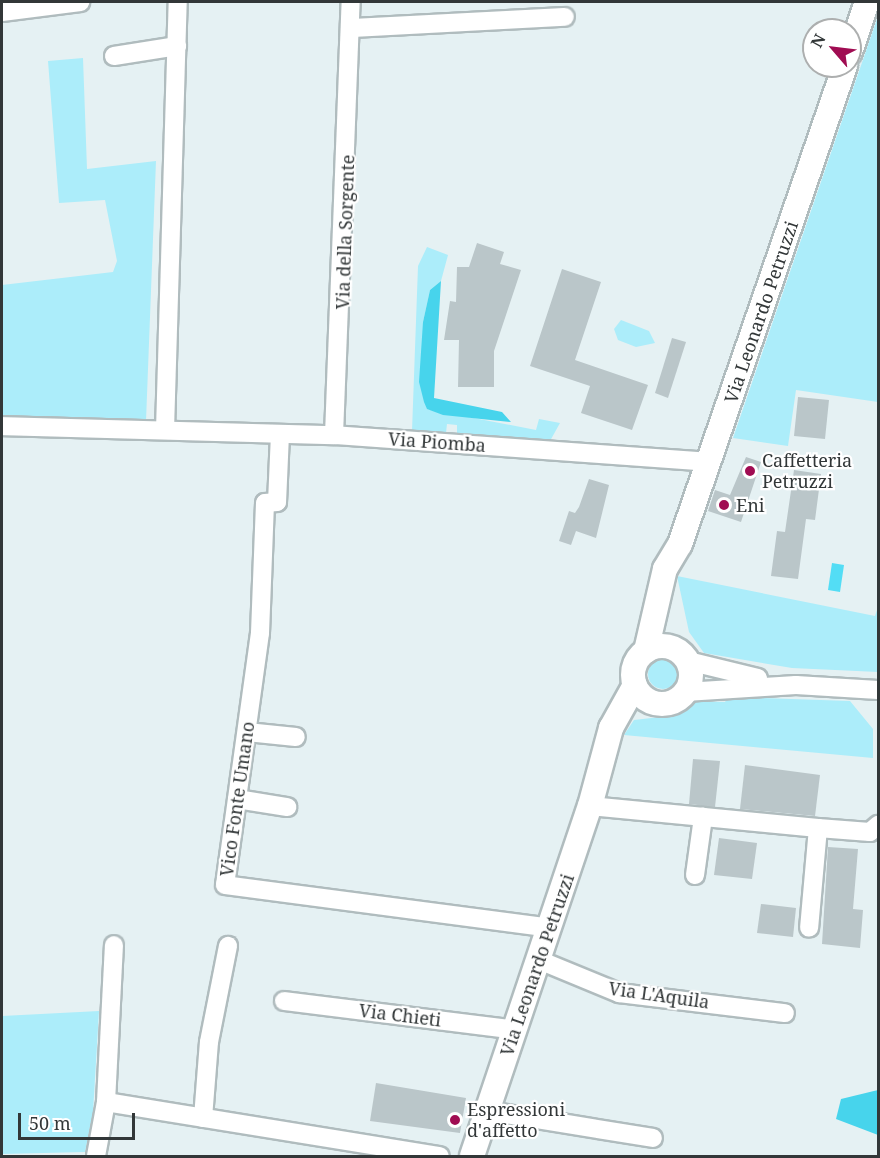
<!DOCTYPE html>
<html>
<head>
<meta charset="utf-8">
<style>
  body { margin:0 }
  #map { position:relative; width:880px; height:1158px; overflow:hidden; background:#e5f1f3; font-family:"Noto Serif",serif }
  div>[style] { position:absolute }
  .green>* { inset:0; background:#acedfa }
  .round { border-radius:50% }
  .forest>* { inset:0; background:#47d4ec }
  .water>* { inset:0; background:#53ddf5 }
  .building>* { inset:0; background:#bac6c9 }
  .roads { filter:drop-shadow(2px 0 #b0bcbe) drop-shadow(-2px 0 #b0bcbe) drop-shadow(0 2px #b0bcbe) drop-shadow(0 -2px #b0bcbe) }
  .minor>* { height:18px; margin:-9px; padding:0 9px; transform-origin:9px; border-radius:9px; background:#fff }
  .major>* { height:24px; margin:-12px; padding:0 12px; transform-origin:12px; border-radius:12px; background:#fff }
  .major>.ring { margin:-12px; padding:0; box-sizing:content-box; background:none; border:24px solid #fff; border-radius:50% }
  .dots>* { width:16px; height:16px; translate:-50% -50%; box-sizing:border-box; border:3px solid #fff; border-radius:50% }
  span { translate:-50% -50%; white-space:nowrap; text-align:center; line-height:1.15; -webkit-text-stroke:4.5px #fff; paint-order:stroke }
  .street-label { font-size:18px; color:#323738 }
  .poi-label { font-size:18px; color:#323738 }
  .left { translate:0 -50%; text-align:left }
  .frame { position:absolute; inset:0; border:3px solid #323738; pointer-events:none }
  .north { position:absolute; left:802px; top:18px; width:60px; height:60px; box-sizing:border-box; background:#fff; border:2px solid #adafaf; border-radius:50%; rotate:298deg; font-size:16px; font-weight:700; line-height:24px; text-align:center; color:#323738 }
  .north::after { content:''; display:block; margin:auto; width:21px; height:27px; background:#a00c52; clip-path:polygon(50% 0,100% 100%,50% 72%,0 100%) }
  .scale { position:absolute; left:18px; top:1113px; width:117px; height:27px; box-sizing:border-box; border:3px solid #323738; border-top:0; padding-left:8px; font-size:18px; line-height:21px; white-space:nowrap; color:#323738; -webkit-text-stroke:4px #fff; paint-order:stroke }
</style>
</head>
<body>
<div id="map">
  <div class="green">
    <div style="clip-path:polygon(878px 16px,878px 402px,796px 390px,788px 446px,733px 438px)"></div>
    <div style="clip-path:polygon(83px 58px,87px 169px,156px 161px,146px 421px,2px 418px,2px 285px,113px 272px,117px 261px,105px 200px,59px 203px,48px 61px)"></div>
    <div style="clip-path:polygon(427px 247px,448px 255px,441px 281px,430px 290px,423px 322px,427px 409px,536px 430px,539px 419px,560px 423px,550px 441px,457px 434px,457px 425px,447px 424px,446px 433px,412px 431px,418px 266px)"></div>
    <div style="clip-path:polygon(621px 320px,649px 331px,655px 343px,636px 347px,618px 340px,614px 329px)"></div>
    <div style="clip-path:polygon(677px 576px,875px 616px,878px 607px,878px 672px,792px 668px,704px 653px,689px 632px)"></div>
    <div class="round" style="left:648px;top:659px;width:30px;height:30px"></div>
    <div style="clip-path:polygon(728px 697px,850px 701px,873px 729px,873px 758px,624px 735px,634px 720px,669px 716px,693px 701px,725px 702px)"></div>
    <div style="clip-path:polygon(99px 1011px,93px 1112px,85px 1152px,2px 1154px,2px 1016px)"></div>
  </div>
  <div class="forest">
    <div style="clip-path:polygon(441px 281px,434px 398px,502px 412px,511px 422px,443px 415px,427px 409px,424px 402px,419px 382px,423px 322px,430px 290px)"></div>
    <div style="clip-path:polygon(878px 1090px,878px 1135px,836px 1119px,841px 1099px)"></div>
  </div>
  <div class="water">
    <div style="clip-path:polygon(832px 563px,844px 565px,840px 592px,828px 590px)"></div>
  </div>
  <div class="building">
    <div style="clip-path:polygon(477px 243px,504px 252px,500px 264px,521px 270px,494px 351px,494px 387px,458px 387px,459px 340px,444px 340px,450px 301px,456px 302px,457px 267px,469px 267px)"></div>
    <div style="clip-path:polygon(562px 269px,601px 282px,575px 360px,648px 385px,632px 430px,581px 413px,590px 386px,530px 366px)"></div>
    <div style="clip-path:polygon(672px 338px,686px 342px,668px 398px,655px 393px)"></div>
    <div style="clip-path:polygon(798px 397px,829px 400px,825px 439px,794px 436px)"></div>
    <div style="clip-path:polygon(746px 457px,761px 462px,741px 522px,708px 511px,715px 490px,730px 495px)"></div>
    <div style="clip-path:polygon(794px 470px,821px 474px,815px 520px,806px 519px,798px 579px,771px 576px,777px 531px,785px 532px)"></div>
    <div style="clip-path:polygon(589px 479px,609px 485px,596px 538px,576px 531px,571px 545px,559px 541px,569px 511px,575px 513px,579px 507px)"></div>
    <div style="clip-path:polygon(693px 759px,720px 761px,715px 807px,689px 804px)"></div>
    <div style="clip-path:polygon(745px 765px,820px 775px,815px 816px,740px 809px)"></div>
    <div style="clip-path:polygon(719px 838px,757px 843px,752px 879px,714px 875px)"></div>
    <div style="clip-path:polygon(828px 847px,858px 849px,853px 909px,863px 910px,860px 948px,822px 944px)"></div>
    <div style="clip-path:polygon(761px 904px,796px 908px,793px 937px,757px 933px)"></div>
    <div style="clip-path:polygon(376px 1083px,466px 1098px,460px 1133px,370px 1121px)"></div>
  </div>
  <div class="roads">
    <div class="minor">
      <div style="left:2px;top:12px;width:79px;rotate:-7.3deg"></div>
      <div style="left:352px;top:28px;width:213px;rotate:-3deg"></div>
      <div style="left:114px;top:56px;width:64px;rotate:-9deg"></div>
      <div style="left:2px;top:426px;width:332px;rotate:1.6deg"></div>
      <div style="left:334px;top:435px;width:376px;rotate:4.1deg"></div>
      <div style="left:165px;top:430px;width:428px;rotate:-88.3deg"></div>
      <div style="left:280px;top:434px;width:68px;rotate:92.5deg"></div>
      <div style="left:277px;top:502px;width:12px;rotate:175deg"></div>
      <div style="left:265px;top:503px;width:130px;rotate:92.2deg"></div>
      <div style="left:260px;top:633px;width:254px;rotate:97.9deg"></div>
      <div style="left:225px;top:885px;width:328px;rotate:7.5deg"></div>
      <div style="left:334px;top:435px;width:433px;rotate:-87.8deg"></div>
      <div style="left:688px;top:661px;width:72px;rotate:13.7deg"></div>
      <div style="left:685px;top:692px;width:111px;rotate:-3.6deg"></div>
      <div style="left:796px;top:685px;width:82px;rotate:3.5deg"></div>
      <div style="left:247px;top:732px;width:49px;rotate:5.8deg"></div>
      <div style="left:237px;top:799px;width:51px;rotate:9.1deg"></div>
      <div style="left:590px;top:806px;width:229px;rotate:5.5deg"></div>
      <div style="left:818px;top:828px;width:100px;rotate:95.1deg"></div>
      <div style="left:818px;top:828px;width:52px;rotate:4.4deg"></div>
      <div style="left:870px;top:832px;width:11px;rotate:-41deg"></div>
      <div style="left:695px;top:875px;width:59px;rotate:-82.1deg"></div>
      <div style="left:539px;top:960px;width:87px;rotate:22.4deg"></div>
      <div style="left:619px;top:993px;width:167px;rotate:6.9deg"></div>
      <div style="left:284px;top:1001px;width:234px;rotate:7.1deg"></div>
      <div style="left:106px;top:1102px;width:338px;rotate:9.2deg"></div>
      <div style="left:488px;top:1111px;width:167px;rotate:9.3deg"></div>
      <div style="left:203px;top:1118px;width:76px;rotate:-85.5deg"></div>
      <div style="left:209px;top:1042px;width:98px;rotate:-78.8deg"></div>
      <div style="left:96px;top:1156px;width:55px;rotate:-79.5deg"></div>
      <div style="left:106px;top:1102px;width:157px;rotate:-87.1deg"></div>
    </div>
    <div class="major">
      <div style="left:850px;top:52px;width:53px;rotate:-71.2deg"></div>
      <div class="ring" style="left:633px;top:646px;width:34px;height:34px"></div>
      <div style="left:646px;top:651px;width:84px;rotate:-77deg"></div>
      <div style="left:665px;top:569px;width:29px;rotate:-59deg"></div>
      <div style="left:680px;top:544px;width:506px;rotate:-70.96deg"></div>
      <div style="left:472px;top:1156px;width:369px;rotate:-71.4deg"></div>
      <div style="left:590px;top:806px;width:81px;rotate:-74.9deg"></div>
      <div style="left:611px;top:728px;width:49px;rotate:-60.8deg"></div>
    </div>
  </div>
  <div class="dots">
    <div style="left:750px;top:471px;background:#a00c52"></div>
    <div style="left:724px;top:505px;background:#a00c52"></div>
    <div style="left:455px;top:1120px;background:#a00c52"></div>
  </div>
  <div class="street-label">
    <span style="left:345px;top:232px;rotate:-88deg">Via della Sorgente</span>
    <span style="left:761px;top:312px;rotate:-71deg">Via Leonardo Petruzzi</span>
    <span style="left:437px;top:442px;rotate:4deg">Via Piomba</span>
    <span style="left:237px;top:799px;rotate:-82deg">Vico Fonte Umano</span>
    <span style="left:537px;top:965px;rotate:-71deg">Via Leonardo Petruzzi</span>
    <span style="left:659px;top:995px;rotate:8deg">Via L'Aquila</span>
    <span style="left:400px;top:1015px;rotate:7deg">Via Chieti</span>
  </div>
  <div class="poi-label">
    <span class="left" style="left:762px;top:471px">Caffetteria<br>Petruzzi</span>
    <span class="left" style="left:736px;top:505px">Eni</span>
    <span class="left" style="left:467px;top:1120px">Espressioni<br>d'affetto</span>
  </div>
  <div class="frame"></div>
  <div class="north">N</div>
  <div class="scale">50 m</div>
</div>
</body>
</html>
